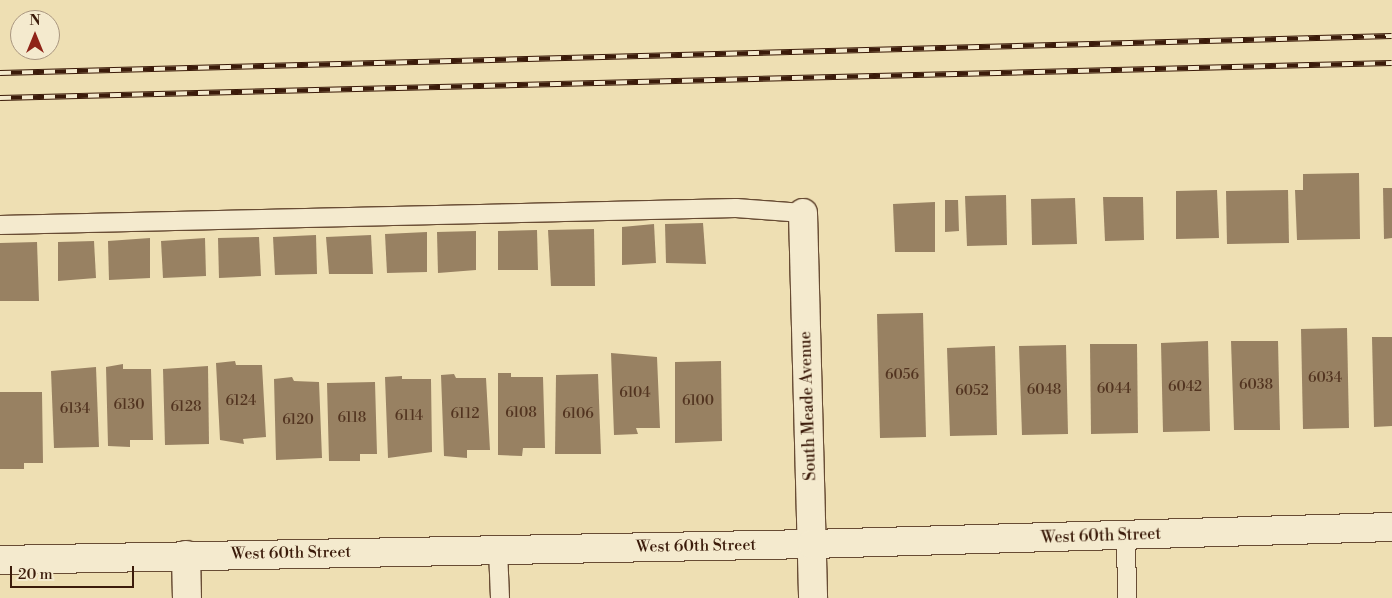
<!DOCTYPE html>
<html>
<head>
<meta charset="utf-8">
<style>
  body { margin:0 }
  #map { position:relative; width:1392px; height:598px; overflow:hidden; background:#eedfb3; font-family:"Libre Bodoni",serif }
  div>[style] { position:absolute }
  .building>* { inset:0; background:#988162 }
  .roads { filter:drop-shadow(1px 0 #684c34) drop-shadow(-1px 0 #684c34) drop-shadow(0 1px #684c34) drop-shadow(0 -1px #684c34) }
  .lane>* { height:18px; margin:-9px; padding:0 9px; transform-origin:9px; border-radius:9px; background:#f4eace }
  .street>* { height:28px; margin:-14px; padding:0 14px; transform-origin:14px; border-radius:14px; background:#f4eace }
  .rail>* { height:5.5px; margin-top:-2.75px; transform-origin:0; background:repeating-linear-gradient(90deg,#f4eace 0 11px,#3b1b0a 0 22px); box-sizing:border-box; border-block:1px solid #3b1b0a }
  span { translate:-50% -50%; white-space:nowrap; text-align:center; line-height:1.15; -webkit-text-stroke:4px #f4eace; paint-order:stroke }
  .number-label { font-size:14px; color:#523420 }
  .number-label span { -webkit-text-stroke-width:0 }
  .street-label { font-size:16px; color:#3b1b0a }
  .north { position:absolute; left:10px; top:10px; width:50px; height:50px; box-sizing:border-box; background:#f4eace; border:1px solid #aa9780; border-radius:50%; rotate:0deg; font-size:14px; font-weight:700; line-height:20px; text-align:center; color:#3b1b0a }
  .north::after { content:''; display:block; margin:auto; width:18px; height:22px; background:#8f2418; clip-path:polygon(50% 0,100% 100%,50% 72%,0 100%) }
  .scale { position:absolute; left:10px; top:566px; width:124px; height:22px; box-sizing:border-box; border:2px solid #3b1b0a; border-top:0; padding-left:6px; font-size:15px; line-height:18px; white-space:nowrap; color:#3b1b0a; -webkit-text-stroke:4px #f4eace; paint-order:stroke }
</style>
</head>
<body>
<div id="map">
  <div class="building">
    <div style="clip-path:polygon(1359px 173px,1360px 239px,1297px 240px,1295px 190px,1303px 190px,1303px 174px)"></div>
    <div style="clip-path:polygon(1383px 188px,1392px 188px,1392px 238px,1384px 239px)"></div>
    <div style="clip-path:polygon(1217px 190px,1219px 238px,1176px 239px,1176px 191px)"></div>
    <div style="clip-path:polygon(1288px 190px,1289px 243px,1227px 244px,1226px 191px)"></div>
    <div style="clip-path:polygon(1006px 195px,1007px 245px,967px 246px,965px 196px)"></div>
    <div style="clip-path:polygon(1103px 197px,1143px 197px,1144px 240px,1105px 241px)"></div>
    <div style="clip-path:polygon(1075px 198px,1077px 244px,1032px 245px,1031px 199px)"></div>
    <div style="clip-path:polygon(945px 200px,958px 200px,959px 231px,945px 232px)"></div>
    <div style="clip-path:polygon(935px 202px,935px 252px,895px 252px,893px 204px)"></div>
    <div style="clip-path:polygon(703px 223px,706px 264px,666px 263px,665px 224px)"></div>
    <div style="clip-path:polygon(654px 224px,656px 263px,622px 265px,622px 227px)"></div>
    <div style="clip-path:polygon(594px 229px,595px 286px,551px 286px,548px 230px)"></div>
    <div style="clip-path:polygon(537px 230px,538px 270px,498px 270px,498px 231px)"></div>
    <div style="clip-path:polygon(476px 231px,476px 270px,438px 273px,437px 232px)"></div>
    <div style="clip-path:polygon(427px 232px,427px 272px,387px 273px,385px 234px)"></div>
    <div style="clip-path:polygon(316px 235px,317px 274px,275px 275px,273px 237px)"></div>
    <div style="clip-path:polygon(371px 235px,373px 274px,329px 274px,326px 237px)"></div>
    <div style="clip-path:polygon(259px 237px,261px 276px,219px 278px,218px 238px)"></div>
    <div style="clip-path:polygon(150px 238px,150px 278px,109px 280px,108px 241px)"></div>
    <div style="clip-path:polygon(205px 238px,206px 276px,163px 278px,161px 241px)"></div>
    <div style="clip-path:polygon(94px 241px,96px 278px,58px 281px,58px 242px)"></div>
    <div style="clip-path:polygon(37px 242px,39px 301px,0 301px,0 243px)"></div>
    <div style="clip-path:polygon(923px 313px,926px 437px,880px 438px,877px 314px)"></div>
    <div style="clip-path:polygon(1347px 328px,1349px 428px,1303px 429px,1301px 329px)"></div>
    <div style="clip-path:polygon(1372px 337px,1392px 337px,1392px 426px,1374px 427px)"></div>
    <div style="clip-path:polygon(1208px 341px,1210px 431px,1163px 432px,1161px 343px)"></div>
    <div style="clip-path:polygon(1231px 341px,1278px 341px,1280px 430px,1234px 430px)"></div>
    <div style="clip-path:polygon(1090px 344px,1137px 344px,1138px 433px,1091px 434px)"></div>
    <div style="clip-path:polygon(1066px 345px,1068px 434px,1022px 435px,1019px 346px)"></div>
    <div style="clip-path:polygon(995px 346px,997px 435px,950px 436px,947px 348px)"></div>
    <div style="clip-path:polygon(611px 353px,657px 357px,660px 428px,636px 428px,638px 434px,614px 435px)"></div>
    <div style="clip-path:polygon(235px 361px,236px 365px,262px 365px,266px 437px,243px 439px,244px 444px,220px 440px,216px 363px)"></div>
    <div style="clip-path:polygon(721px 361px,722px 441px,675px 443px,675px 362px)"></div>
    <div style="clip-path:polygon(123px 364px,123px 369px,151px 369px,153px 440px,130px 440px,130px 447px,108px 446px,106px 367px)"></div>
    <div style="clip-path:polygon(208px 366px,209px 444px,165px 445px,163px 369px)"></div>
    <div style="clip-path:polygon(96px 367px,99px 447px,54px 448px,51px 371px)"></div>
    <div style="clip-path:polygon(498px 373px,511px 373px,511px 377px,543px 377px,545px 448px,523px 448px,522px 456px,498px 455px)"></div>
    <div style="clip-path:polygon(454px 374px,456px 378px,486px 378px,490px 450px,467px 450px,467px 458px,444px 456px,441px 375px)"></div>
    <div style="clip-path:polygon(598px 374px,601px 454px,555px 454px,556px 375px)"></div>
    <div style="clip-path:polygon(402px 376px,402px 379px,431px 379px,432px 452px,388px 458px,385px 377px)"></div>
    <div style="clip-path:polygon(292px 377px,294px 381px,319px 382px,322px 458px,276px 460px,274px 379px)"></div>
    <div style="clip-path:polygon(375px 382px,377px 454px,360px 454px,360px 461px,329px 461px,327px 383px)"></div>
    <div style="clip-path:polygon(0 392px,42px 392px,43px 463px,24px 463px,24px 469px,0 469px)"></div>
  </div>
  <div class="roads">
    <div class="lane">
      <div style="left:0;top:225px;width:736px;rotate:-1.32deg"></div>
      <div style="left:736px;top:208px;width:67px;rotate:4.3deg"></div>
      <div style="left:1126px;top:535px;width:63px;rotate:89.1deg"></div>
      <div style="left:498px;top:550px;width:48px;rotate:87.6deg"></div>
    </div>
    <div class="street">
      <div style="left:803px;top:213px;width:385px;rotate:88.5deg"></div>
      <div style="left:186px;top:555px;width:43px;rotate:88.7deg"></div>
      <div style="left:0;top:560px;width:812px;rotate:-1.13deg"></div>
      <div style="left:812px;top:544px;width:580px;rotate:-1.68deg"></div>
    </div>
  </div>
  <div class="rail">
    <div style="left:0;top:73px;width:1392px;rotate:-1.52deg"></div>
    <div style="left:0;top:98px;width:1392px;rotate:-1.44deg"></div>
  </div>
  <div class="number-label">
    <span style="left:902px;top:375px">6056</span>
    <span style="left:1325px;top:378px">6034</span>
    <span style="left:1256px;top:385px">6038</span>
    <span style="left:1185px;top:387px">6042</span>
    <span style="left:1114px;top:389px">6044</span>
    <span style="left:1044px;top:390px">6048</span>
    <span style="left:972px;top:391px">6052</span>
    <span style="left:635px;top:393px">6104</span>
    <span style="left:241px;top:401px">6124</span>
    <span style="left:698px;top:401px">6100</span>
    <span style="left:129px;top:405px">6130</span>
    <span style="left:186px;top:407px">6128</span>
    <span style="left:75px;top:409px">6134</span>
    <span style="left:521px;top:413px">6108</span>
    <span style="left:465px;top:414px">6112</span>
    <span style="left:578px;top:414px">6106</span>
    <span style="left:409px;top:416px">6114</span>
    <span style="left:352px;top:418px">6118</span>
    <span style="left:298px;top:420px">6120</span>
  </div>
  <div class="street-label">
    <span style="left:808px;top:406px;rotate:-92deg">South Meade Avenue</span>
    <span style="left:1101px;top:536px;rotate:-2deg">West 60th Street</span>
    <span style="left:696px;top:546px;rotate:-1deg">West 60th Street</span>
    <span style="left:291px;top:553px;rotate:-1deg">West 60th Street</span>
  </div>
  <div class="north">N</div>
  <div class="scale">20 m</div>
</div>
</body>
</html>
